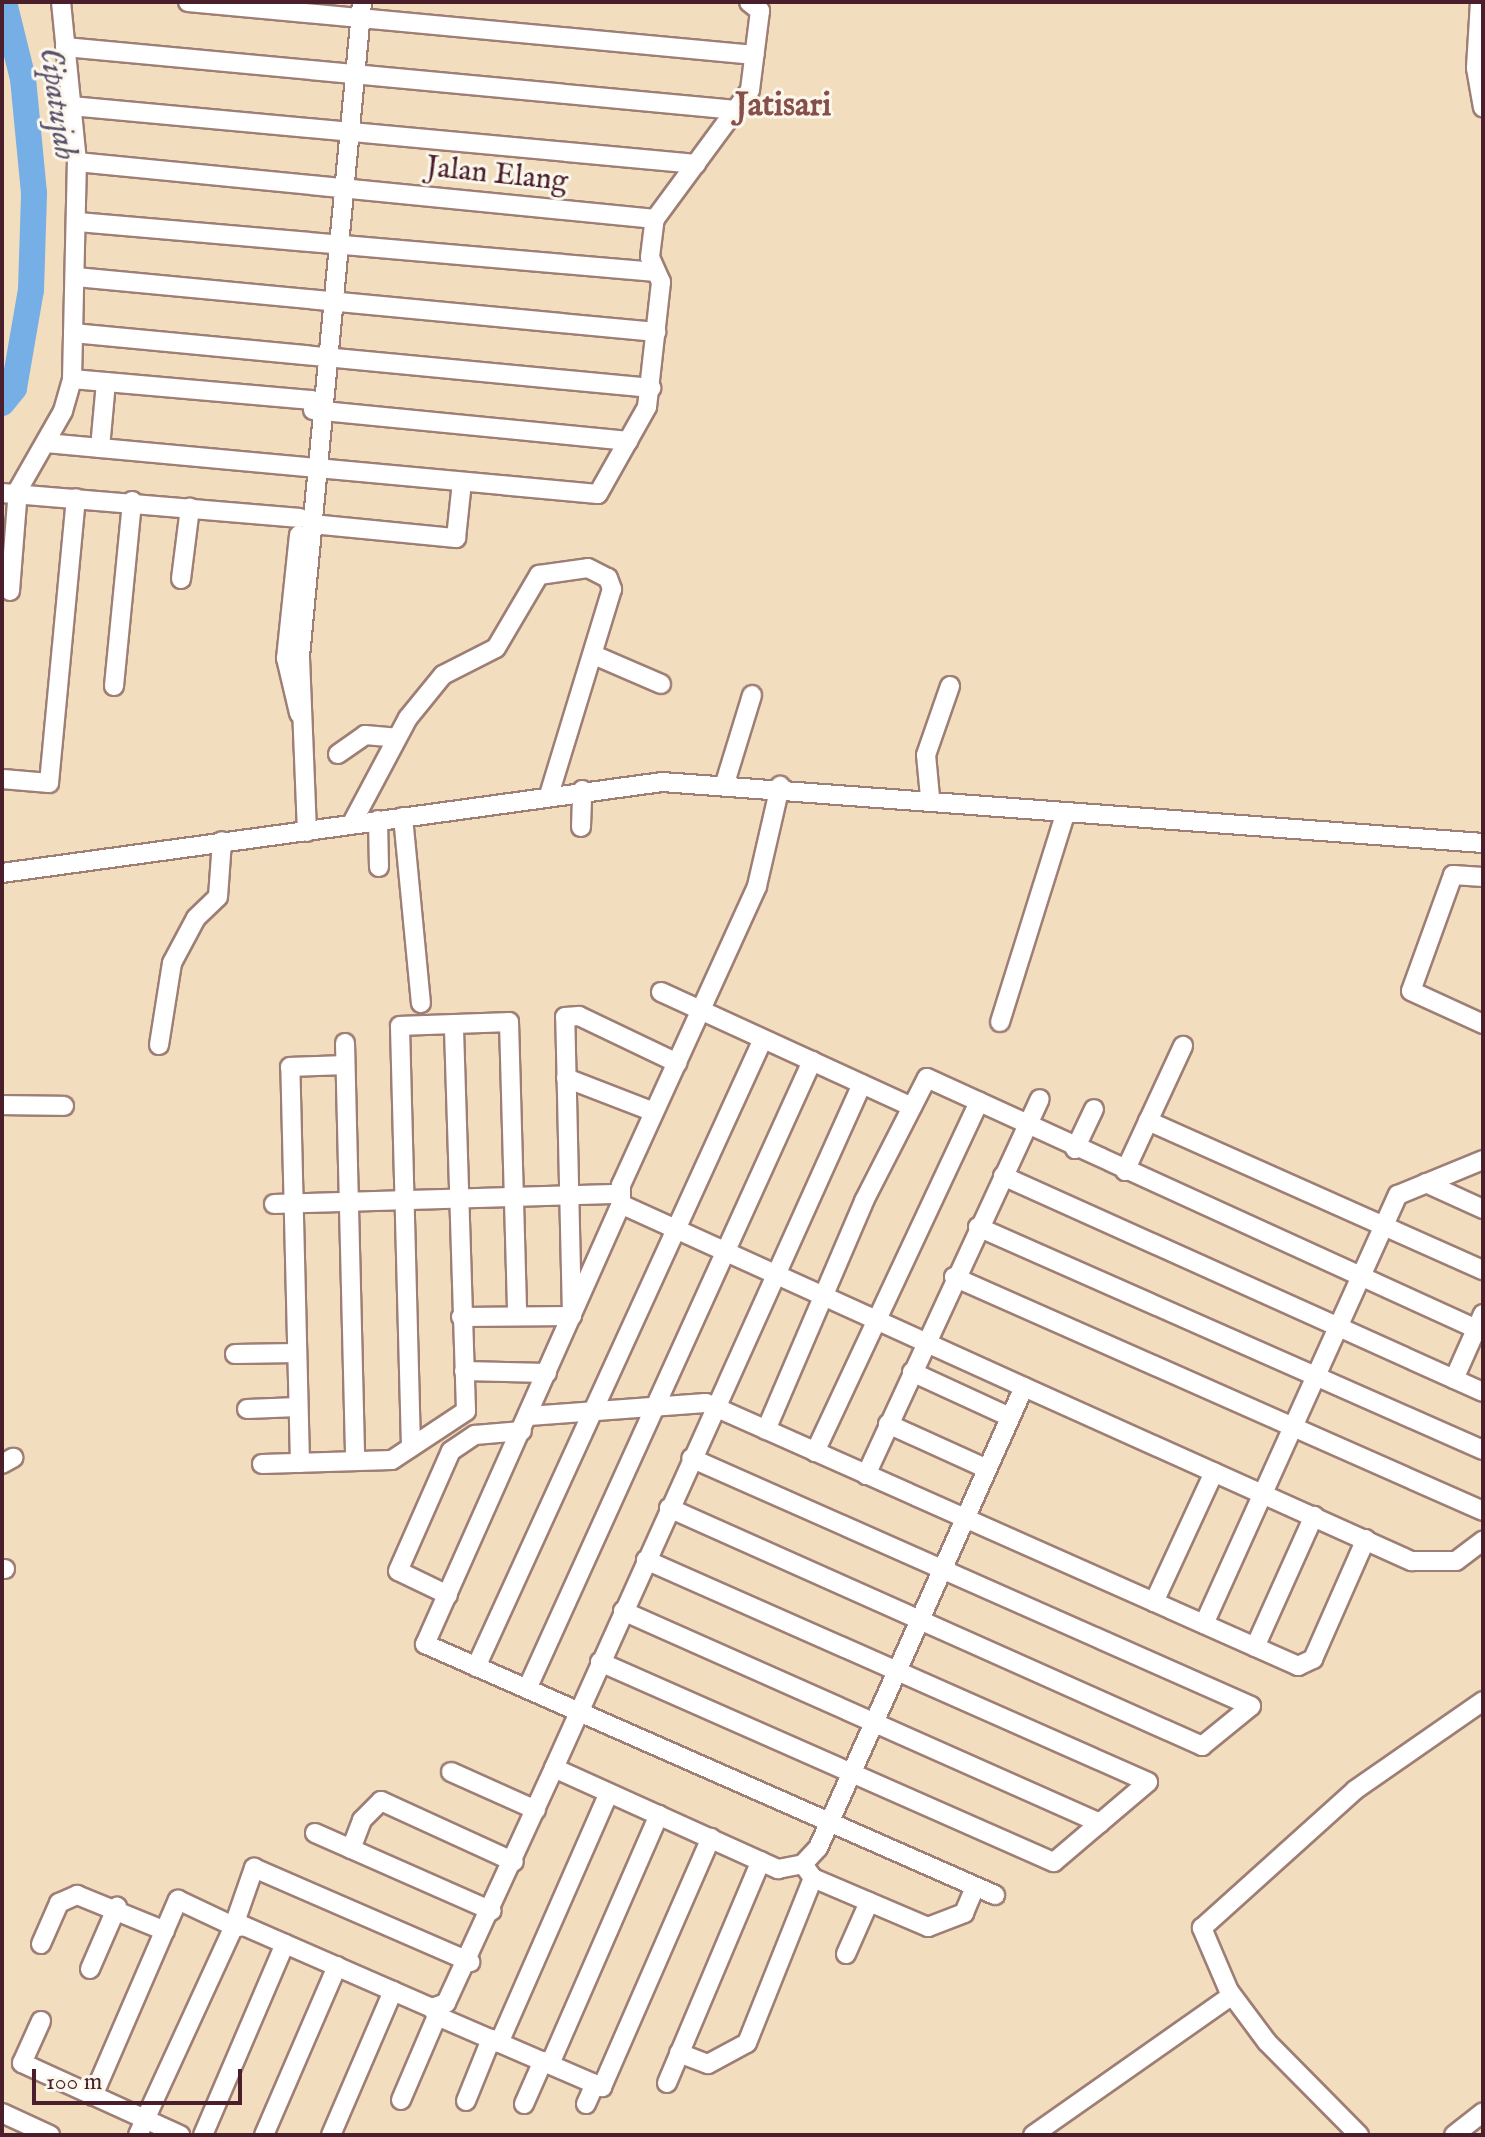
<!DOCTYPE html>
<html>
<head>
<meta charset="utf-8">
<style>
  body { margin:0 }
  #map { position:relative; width:1485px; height:2137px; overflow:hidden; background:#f2debf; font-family:"IM FELL English",serif }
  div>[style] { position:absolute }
  .river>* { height:26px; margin:-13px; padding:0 13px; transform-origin:13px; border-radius:13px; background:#76aee6 }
  .roads { filter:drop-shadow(2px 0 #9e7e75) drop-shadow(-2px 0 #9e7e75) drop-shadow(0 2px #9e7e75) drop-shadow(0 -2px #9e7e75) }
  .minor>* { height:18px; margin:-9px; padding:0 9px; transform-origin:9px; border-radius:9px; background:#fff }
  span { translate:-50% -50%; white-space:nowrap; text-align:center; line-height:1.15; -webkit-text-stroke:6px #fbf7ec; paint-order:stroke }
  .street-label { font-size:30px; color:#4a1f2b }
  .water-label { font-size:32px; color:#59516c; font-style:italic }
  .quarter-label { font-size:34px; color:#874f4c; font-weight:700 }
  .frame { position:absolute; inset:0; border:4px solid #4a1f2b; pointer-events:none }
  .scale { position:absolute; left:32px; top:2069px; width:210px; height:36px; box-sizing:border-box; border:4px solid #4a1f2b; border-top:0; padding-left:10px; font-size:24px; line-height:28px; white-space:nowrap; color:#4a1f2b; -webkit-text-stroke:6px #fbf7ec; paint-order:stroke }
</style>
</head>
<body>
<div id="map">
  <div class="river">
    <div style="left:2px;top:403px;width:19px;rotate:-51deg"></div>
    <div style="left:14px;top:388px;width:99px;rotate:-80.2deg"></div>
    <div style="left:31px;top:290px;width:97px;rotate:-88.2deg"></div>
    <div style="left:34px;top:193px;width:115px;rotate:-95.5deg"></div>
    <div style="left:23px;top:79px;width:79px;rotate:-103.9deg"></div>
  </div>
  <div class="roads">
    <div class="minor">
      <div style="left:188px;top:2px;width:569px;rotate:5.34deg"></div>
      <div style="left:1480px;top:2px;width:66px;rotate:93.5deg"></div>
      <div style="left:1476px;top:68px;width:40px;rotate:80deg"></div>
      <div style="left:65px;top:47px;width:674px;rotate:5.36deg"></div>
      <div style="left:71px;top:106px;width:628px;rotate:5.3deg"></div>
      <div style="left:77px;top:162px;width:581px;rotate:5.63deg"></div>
      <div style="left:78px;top:222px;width:580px;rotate:4.94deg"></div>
      <div style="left:76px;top:277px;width:583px;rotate:5.42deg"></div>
      <div style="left:73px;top:333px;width:581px;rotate:5.44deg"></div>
      <div style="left:72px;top:379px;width:241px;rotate:5deg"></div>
      <div style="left:313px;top:410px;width:317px;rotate:5.6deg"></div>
      <div style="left:46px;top:443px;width:554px;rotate:5.28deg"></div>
      <div style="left:598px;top:494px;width:100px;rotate:-60.6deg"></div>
      <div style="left:647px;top:407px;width:126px;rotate:-83.6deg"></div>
      <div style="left:661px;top:282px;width:27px;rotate:-114deg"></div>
      <div style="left:650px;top:257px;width:38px;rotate:-83deg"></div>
      <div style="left:655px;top:219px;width:160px;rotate:-53.6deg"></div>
      <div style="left:750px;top:90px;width:80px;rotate:-82.8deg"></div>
      <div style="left:760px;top:11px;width:14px;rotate:-141deg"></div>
      <div style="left:100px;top:448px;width:66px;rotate:-84.8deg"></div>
      <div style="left:2px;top:493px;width:299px;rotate:4.8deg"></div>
      <div style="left:312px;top:524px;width:145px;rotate:5.6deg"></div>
      <div style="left:456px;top:538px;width:56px;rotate:-83.9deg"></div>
      <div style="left:299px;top:535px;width:124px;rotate:96deg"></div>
      <div style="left:286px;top:658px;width:57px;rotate:76.7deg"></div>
      <div style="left:181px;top:579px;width:72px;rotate:-82.8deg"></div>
      <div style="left:10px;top:591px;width:101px;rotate:-85.5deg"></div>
      <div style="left:18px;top:490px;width:91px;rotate:-60.3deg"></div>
      <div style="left:63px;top:411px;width:33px;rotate:-74deg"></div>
      <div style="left:72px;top:379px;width:217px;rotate:-88.7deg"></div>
      <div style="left:77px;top:162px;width:161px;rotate:-95.7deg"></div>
      <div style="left:594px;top:655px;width:73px;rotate:23.4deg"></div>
      <div style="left:114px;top:686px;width:186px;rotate:-84.4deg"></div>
      <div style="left:338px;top:754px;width:33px;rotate:-35deg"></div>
      <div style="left:365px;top:735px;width:32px;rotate:5deg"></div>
      <div style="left:2px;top:779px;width:47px;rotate:4.9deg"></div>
      <div style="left:49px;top:783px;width:286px;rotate:-84.6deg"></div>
      <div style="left:725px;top:783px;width:92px;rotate:-72.9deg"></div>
      <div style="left:930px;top:797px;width:42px;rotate:-95.4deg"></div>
      <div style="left:926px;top:755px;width:73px;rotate:-70.8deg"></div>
      <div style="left:403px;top:817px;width:187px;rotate:84.5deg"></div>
      <div style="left:378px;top:820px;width:47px;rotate:88.8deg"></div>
      <div style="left:351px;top:825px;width:121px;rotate:-62deg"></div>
      <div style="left:408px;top:718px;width:55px;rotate:-50.9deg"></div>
      <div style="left:443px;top:675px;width:59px;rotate:-27deg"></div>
      <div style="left:496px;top:648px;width:85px;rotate:-59.5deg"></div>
      <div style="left:539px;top:575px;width:49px;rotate:-8.1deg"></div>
      <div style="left:588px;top:568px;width:22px;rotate:27deg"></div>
      <div style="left:608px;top:578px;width:12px;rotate:70deg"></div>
      <div style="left:612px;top:589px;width:215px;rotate:107deg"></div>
      <div style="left:581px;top:827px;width:37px;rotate:-88deg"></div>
      <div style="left:307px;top:832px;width:176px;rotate:-92.3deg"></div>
      <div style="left:300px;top:656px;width:657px;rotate:-84.58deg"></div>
      <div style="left:2px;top:873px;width:666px;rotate:-7.85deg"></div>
      <div style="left:662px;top:782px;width:823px;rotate:4.25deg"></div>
      <div style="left:1483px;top:877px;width:30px;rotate:-176deg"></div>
      <div style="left:1453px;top:875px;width:123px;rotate:109.9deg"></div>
      <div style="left:1411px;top:991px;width:79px;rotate:24.6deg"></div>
      <div style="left:661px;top:992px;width:276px;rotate:24.6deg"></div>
      <div style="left:1000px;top:1022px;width:217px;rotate:-72.6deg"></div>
      <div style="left:345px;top:1043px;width:418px;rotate:88.6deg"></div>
      <div style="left:159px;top:1045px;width:83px;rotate:-81deg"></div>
      <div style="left:172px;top:963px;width:51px;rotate:-61.9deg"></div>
      <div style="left:196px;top:918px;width:30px;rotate:-44deg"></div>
      <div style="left:218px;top:897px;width:56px;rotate:-85.9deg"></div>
      <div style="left:566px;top:1078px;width:94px;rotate:21.1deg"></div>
      <div style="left:2px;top:1105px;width:62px;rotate:0.9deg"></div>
      <div style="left:1148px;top:1121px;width:367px;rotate:24deg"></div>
      <div style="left:1075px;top:1149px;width:44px;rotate:-64.6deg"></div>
      <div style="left:1125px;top:1171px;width:138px;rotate:-65.1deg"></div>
      <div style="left:1003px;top:1176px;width:526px;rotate:24.23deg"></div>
      <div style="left:1426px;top:1183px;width:63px;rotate:24.5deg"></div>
      <div style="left:274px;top:1204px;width:347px;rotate:-1.7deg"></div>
      <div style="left:621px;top:1204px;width:482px;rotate:114deg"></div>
      <div style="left:425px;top:1644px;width:623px;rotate:23.77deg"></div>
      <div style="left:978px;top:1227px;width:552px;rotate:23.83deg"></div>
      <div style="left:954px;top:1277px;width:578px;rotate:23.86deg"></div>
      <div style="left:461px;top:1317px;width:111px;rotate:-0.5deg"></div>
      <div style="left:572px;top:1316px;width:299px;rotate:-91.3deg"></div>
      <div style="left:565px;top:1017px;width:14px;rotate:-4deg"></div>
      <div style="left:579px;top:1016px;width:109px;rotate:25.6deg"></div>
      <div style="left:235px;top:1354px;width:61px;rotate:-0.9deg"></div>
      <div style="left:464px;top:1371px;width:83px;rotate:1.4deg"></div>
      <div style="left:912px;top:1372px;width:108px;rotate:24.7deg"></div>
      <div style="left:1454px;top:1379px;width:71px;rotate:-66deg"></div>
      <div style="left:1024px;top:1387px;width:425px;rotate:24.2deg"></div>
      <div style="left:1412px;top:1561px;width:44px"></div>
      <div style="left:1456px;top:1561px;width:34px;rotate:-37deg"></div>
      <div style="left:247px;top:1409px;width:51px;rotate:-2.2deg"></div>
      <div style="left:529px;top:1416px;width:177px;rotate:-4.2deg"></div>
      <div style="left:706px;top:1403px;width:648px;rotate:23.95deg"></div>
      <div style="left:1298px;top:1666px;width:17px;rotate:-25deg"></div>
      <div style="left:1313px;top:1659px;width:131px;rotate:-66.2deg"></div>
      <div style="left:888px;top:1424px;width:109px;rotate:24.4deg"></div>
      <div style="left:766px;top:1430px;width:249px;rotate:-66.8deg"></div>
      <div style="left:864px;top:1201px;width:138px;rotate:-62.9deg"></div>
      <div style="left:927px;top:1078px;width:611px;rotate:24.55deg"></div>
      <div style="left:411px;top:1447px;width:421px;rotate:-91.5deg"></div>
      <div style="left:400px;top:1026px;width:109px;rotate:-2.1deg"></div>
      <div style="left:509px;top:1022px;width:292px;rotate:88.4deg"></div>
      <div style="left:815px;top:1452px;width:387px;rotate:-64.9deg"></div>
      <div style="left:300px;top:1463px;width:396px;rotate:-91.4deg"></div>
      <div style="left:290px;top:1067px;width:55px;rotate:-2.1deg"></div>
      <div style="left:2px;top:1464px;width:13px;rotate:-29deg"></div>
      <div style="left:262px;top:1464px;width:130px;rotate:-1.8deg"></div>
      <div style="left:392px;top:1460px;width:89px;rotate:-33.5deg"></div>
      <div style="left:466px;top:1411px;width:387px;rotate:-91.8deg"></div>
      <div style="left:866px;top:1475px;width:414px;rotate:-65.2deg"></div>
      <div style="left:669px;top:1508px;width:584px;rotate:24.06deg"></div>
      <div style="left:1202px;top:1746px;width:63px;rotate:-39.2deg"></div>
      <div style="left:1251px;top:1706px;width:612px;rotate:-156.11deg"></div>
      <div style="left:2px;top:1569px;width:3px"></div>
      <div style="left:448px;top:1595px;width:55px;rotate:-154.4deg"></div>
      <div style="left:398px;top:1571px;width:131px;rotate:-66.2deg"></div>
      <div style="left:451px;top:1451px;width:29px;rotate:-34deg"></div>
      <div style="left:475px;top:1435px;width:47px;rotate:-4.9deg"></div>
      <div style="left:1154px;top:1602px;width:143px;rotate:-65.2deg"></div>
      <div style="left:623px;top:1611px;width:522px;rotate:23.96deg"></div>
      <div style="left:1204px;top:1624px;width:471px;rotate:-65.7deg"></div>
      <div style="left:1398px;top:1195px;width:92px;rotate:-22.4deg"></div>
      <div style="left:1255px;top:1647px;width:144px;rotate:-65.8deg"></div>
      <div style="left:600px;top:1662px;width:496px;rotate:23.8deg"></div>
      <div style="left:1054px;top:1862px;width:123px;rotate:-40.4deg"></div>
      <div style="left:1148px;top:1782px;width:549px;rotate:-156.14deg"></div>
      <div style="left:476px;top:1667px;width:690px;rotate:-65.44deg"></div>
      <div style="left:527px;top:1689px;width:690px;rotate:-65.59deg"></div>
      <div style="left:554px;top:1768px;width:750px;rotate:-65.76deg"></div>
      <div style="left:451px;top:1772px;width:93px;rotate:24.1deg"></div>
      <div style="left:315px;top:1833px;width:193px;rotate:23.8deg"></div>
      <div style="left:351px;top:1849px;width:31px;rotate:-69deg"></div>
      <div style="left:362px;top:1820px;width:27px;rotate:-45deg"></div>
      <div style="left:381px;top:1801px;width:146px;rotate:24.6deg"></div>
      <div style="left:813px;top:1878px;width:125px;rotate:23.1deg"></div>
      <div style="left:928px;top:1927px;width:39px;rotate:-21deg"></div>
      <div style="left:964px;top:1913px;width:28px;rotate:-67deg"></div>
      <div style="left:233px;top:1928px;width:64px;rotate:-70.7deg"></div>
      <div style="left:254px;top:1868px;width:236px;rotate:23.5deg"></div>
      <div style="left:41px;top:1944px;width:45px;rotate:-66.3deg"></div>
      <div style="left:59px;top:1903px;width:20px;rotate:-24deg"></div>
      <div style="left:77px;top:1895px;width:95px;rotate:22.2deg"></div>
      <div style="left:846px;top:1954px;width:57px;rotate:-66.1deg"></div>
      <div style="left:90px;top:1969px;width:68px;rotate:-66.5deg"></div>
      <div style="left:437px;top:2016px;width:180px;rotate:23.3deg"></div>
      <div style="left:602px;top:2087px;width:272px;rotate:-66.4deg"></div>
      <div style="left:41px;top:2021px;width:46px;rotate:114.3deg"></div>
      <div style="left:22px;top:2063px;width:174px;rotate:24.5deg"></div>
      <div style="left:499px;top:2043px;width:273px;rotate:-66.3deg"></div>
      <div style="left:679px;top:2053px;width:31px;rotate:21deg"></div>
      <div style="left:708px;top:2064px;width:44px;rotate:-28.3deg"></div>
      <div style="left:747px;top:2043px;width:178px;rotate:-68.2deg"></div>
      <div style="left:813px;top:1878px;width:17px;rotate:-126deg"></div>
      <div style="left:550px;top:2064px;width:272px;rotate:-66.4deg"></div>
      <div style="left:667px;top:2083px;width:241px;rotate:-67.1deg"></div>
      <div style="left:93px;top:2096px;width:214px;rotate:-66.6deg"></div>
      <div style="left:178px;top:1900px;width:56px;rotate:25.2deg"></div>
      <div style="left:401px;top:2100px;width:91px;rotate:-66.8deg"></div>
      <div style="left:437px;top:2016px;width:9px;rotate:-122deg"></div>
      <div style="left:466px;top:2101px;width:67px;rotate:-68deg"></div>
      <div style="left:524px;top:2104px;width:47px;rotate:-66.2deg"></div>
      <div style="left:586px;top:2104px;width:22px;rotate:-66deg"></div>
      <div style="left:2px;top:2113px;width:53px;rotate:24.6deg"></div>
      <div style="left:138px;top:2135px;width:228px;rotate:-65.3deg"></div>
      <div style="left:233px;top:1928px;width:11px;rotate:-10deg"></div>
      <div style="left:244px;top:1926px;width:205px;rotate:23.6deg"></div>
      <div style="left:432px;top:2008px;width:15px;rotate:-20deg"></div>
      <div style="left:446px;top:2003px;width:259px;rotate:-65.3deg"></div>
      <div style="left:554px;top:1768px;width:246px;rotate:24.3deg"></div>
      <div style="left:778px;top:1869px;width:25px;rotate:-11deg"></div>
      <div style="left:803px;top:1864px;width:22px;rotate:-47deg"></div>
      <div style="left:818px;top:1848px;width:505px;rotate:-65.92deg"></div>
      <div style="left:1024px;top:1387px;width:443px;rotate:-155.6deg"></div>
      <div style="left:621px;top:1204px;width:19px;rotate:-90deg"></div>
      <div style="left:621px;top:1185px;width:328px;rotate:-65.5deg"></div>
      <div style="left:757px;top:886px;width:103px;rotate:-77deg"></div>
      <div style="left:203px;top:2135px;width:208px;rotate:-66.8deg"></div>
      <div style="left:264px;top:2135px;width:184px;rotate:-66.6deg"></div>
      <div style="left:331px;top:2135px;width:157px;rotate:-66.7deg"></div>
      <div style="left:1033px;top:2135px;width:243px;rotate:-35.1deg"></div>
      <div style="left:1359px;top:2135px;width:131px;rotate:-134.7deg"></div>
      <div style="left:1267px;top:2042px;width:64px;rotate:-126.7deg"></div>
      <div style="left:1229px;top:1991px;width:69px;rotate:-113.2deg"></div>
      <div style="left:1202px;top:1928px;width:206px;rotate:-42deg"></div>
      <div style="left:1355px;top:1790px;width:156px;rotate:-34.8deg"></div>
      <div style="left:1454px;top:2135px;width:37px;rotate:-38deg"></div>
    </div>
  </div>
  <div class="street-label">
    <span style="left:497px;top:175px;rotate:6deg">Jalan Elang</span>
  </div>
  <div class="water-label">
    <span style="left:56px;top:104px;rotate:82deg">Cipatujah</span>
  </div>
  <div class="quarter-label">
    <span style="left:783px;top:106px">Jatisari</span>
  </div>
  <div class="frame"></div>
  <div class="scale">100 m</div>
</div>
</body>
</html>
